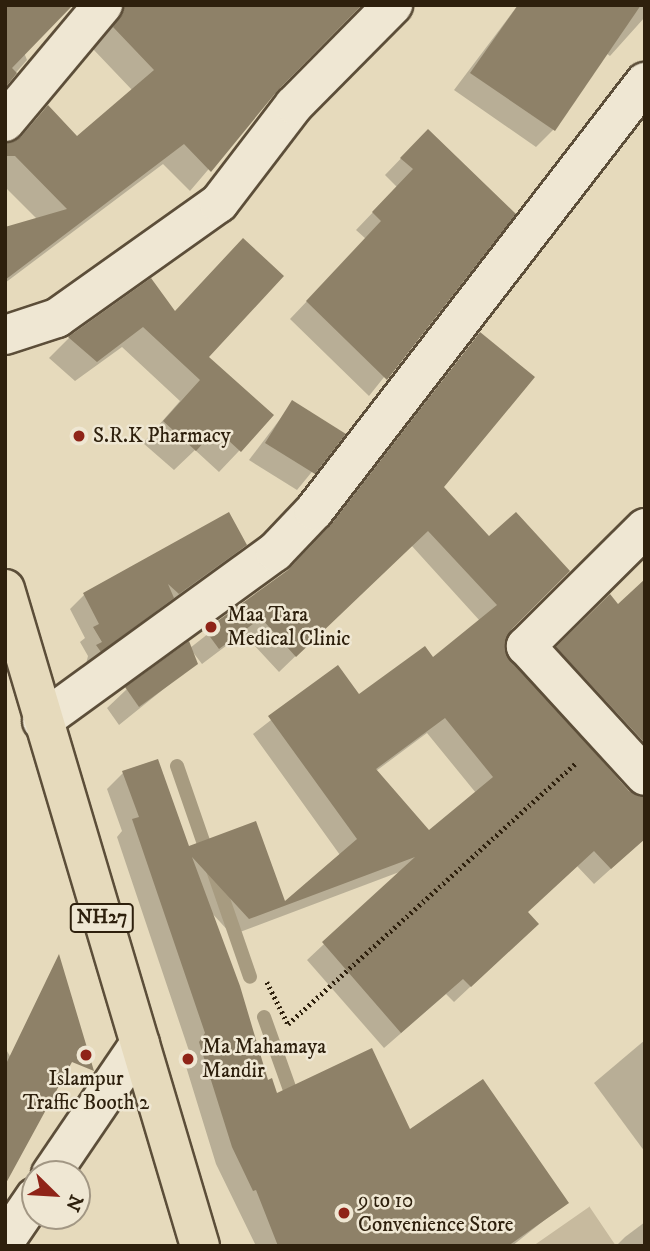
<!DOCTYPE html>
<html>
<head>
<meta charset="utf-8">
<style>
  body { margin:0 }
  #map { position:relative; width:650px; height:1251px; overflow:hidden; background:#e6dabc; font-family:"IM FELL DW Pica",serif }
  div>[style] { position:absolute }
  .green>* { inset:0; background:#c7ba9e }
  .shadow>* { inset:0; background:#0003 }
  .stream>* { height:14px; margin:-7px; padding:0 7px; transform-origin:7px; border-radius:7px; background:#a79b80 }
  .building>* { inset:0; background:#8e8168 }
  .path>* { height:4.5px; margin-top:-2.25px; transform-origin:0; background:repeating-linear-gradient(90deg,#2e200d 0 2px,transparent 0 5.5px) }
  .roads { filter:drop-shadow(2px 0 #5c4e39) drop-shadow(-2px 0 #5c4e39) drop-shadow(0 2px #5c4e39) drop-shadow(0 -2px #5c4e39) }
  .minor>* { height:38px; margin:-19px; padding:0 19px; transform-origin:19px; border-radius:19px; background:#efe7d3 }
  .major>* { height:38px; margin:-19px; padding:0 19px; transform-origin:19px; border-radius:19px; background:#e6dabc }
  .dots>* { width:19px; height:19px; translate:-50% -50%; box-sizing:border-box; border:4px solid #efe7d3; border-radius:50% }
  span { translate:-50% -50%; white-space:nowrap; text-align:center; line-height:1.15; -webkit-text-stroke:5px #efe7d3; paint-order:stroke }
  .shield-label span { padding:2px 5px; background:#efe7d3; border:2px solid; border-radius:5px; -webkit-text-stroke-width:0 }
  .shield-label { font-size:19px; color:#2e200d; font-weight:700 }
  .poi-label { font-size:21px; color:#2e200d }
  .left { translate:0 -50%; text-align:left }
  .frame { position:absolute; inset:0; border:7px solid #2e200d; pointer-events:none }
  .north { position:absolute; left:21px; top:1160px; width:70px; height:70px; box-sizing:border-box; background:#efe7d3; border:2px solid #a29784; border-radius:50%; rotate:114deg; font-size:19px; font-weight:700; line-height:28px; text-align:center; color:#2e200d }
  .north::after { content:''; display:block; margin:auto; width:24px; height:32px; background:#8f2418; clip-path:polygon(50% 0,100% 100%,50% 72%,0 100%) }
</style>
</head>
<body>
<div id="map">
  <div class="green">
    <div style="clip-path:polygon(589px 1206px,616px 1246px,533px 1246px,589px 1207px)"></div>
  </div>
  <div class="shadow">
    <div style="clip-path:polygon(5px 5px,27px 60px,5px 85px)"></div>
    <div style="clip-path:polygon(80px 5px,195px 5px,277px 89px,190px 191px,163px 164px,5px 283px,5px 229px,37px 219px,5px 187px,5px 144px,17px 140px,48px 107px,77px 138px,133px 91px,93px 49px,105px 30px)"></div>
    <div style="clip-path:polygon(518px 5px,645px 5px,645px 17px,610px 56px,606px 53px,553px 130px,536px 147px,454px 90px)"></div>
    <div style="clip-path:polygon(411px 148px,514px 214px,369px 396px,290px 319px,366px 239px,356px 230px,397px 187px,385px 175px)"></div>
    <div style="clip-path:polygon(150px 281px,206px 357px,272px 416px,219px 472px,195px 450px,174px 470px,143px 443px,180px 401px,122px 347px,75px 381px,49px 358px,69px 338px)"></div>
    <div style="clip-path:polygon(evenodd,480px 334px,442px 487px,489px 538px,509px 630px,503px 650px,645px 838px,594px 884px,577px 866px,526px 912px,520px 940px,454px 1002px,446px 994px,384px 1048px,307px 960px,402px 871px,232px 935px,210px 911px,266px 1082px,276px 1096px,409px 1131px,567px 1202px,512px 1246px,256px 1246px,216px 1164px,184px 1060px,189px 1051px,117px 837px,122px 831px,107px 789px,123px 773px,187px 848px,284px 904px,340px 855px,253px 734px,338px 668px,359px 696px,433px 660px,480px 621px,411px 545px,279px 672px,243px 633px,202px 664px,192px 651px,196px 663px,119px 725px,107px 708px,127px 689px,190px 648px,287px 572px,480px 334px,427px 733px,476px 793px,429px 832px,376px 771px,427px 733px)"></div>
    <div style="clip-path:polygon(293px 402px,343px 434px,297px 490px,249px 460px)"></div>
    <div style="clip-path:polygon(245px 545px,231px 559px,86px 664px,88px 656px,80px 642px,85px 638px,70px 609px,84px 595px)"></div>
    <div style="clip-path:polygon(645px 581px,645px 777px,541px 664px,609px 596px,618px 607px)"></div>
    <div style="clip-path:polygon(645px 1040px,645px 1152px,594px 1083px)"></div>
    <div style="clip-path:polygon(5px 1048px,44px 1111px,5px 1170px)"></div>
    <div style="clip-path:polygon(645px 1222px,645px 1246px,616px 1246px,625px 1237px)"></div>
  </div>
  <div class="stream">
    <div style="left:177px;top:766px;width:223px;rotate:70.9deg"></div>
    <div style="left:264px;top:1017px;width:92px;rotate:70.4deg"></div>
  </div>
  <div class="building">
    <div style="clip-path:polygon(5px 5px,73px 5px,12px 68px,17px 73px,5px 88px)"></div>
    <div style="clip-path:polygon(124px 5px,362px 5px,278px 90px,211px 172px,184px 144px,5px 280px,5px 227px,67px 209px,15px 156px,5px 156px,5px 143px,21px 137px,48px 105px,77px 136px,154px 70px,113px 27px)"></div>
    <div style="clip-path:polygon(518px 5px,641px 5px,555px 131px,470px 73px)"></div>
    <div style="clip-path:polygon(428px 129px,516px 214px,387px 380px,306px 301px,381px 221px,372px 212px,413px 169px,400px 158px)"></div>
    <div style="clip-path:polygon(243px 238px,284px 276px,209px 357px,274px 415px,241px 452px,216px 429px,196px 451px,163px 421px,200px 380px,143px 327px,97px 362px,68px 337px,151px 278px,175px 311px)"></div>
    <div style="clip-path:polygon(evenodd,480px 332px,535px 377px,444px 487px,489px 536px,516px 512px,570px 571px,511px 630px,505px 652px,629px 791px,645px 797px,645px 839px,611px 869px,594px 851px,528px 912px,539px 924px,471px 987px,463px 979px,401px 1033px,322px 942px,415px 857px,249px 919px,192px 857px,240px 986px,268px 1080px,272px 1078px,277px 1093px,372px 1048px,410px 1129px,483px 1079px,569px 1203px,508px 1246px,278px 1246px,256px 1190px,253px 1191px,232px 1147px,199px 1042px,205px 1033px,132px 819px,139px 817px,122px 771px,158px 759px,189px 846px,256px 821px,285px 901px,357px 839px,268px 716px,338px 665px,359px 694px,425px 646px,433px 657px,497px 605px,428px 531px,296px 657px,261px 618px,219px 649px,205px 630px,288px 570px,330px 526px,480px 332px,445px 718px,493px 777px,429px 830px,376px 769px,445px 718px)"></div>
    <div style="clip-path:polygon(292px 400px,346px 434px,315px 474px,265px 443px)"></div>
    <div style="clip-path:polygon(229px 512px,247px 545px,179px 594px,168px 584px,174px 598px,101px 652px,96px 645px,102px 642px,93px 627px,99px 624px,83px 593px)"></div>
    <div style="clip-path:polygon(645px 579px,645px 743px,556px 647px,610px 594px,618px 604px)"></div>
    <div style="clip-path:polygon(189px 641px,198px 664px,139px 707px,125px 687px)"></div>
    <div style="clip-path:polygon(59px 954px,94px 1071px,72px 1062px,5px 1185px,5px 1066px)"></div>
  </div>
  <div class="path">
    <div style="left:267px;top:982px;width:47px;rotate:63.4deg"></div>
    <div style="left:288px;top:1024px;width:389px;rotate:-42.2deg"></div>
  </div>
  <div class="roads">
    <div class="minor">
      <div style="left:5px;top:122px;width:153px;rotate:-50.1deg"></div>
      <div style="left:5px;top:335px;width:55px;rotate:-18.1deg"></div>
      <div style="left:57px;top:318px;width:199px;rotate:-35.4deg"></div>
      <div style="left:219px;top:203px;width:123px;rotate:-52.6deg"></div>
      <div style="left:294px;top:105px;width:141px;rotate:-45.3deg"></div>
      <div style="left:645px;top:528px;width:168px;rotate:135.2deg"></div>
      <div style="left:526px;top:646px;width:176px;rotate:47.5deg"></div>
      <div style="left:42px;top:721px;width:288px;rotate:-36deg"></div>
      <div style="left:275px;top:552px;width:57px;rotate:-46.4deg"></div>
      <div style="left:314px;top:511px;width:542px;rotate:-52.35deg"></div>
      <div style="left:51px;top:1174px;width:158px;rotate:-55.8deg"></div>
      <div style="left:5px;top:1241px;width:53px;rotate:-55.7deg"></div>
    </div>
    <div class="major">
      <div style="left:5px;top:589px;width:685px;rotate:73.47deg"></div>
    </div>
  </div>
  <div class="dots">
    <div style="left:79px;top:436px;background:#8f2418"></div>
    <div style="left:211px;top:627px;background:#8f2418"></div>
    <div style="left:86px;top:1055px;background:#8f2418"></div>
    <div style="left:188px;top:1059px;background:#8f2418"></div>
    <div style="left:344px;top:1213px;background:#8f2418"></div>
  </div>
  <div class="shield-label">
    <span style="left:102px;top:918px">NH27</span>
  </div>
  <div class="poi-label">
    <span class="left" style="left:93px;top:436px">S.R.K Pharmacy</span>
    <span class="left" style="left:227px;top:627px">Maa Tara<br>Medical Clinic</span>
    <span class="left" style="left:202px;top:1059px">Ma Mahamaya<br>Mandir</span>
    <span style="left:86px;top:1091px">Islampur<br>Traffic Booth 2</span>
    <span class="left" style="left:358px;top:1213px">9 to 10<br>Convenience Store</span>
  </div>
  <div class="frame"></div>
  <div class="north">N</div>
</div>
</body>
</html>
